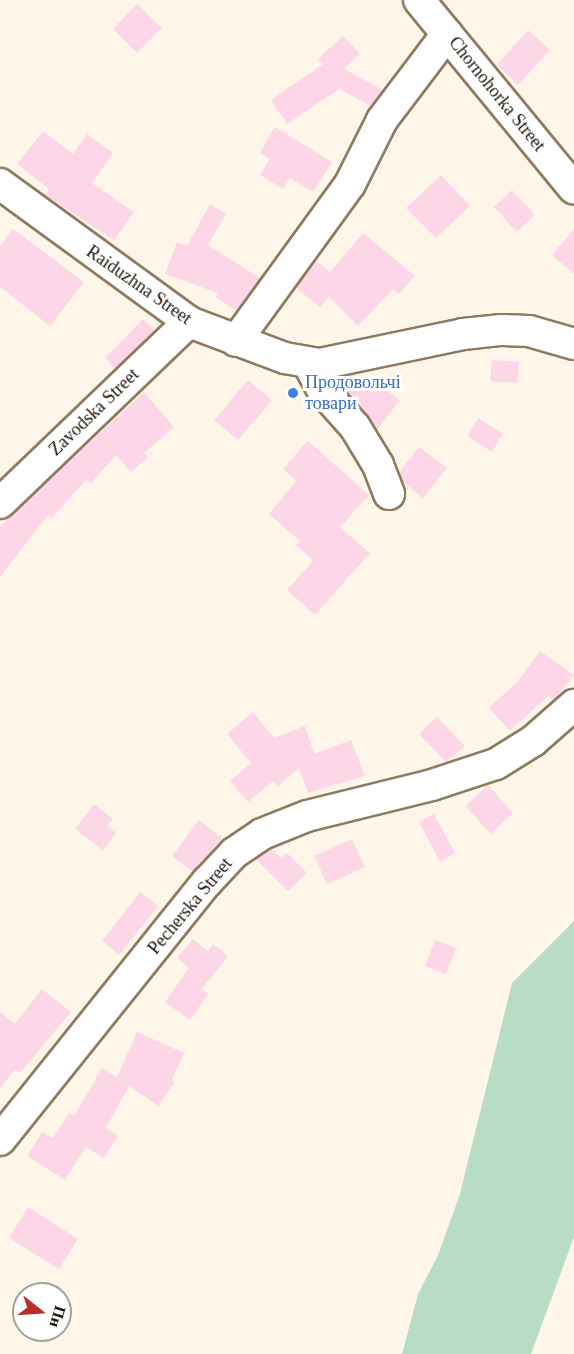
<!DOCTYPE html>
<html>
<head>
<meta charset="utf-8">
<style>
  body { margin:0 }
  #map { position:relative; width:574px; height:1354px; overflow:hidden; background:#fff6ea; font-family:"Times New Roman",serif }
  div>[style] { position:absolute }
  .green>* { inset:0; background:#b7ddc7 }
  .building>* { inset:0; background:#fdd7e7 }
  .roads { filter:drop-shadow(2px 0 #8e7a5f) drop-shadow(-2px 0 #8e7a5f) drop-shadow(0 2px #8e7a5f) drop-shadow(0 -2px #8e7a5f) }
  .minor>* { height:30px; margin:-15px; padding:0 15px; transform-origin:15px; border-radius:15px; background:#fff }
  .dots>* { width:16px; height:16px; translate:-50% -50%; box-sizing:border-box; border:3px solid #fff; border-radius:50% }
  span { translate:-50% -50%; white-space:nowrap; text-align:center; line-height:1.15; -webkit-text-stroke:6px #fff; paint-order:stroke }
  .street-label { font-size:18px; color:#1b1309 }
  .shop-label { font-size:18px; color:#366cbe }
  .left { translate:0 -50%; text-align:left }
  .north { position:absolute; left:12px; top:1282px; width:60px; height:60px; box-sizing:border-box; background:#fff; border:2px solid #a4a19d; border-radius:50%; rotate:107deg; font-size:16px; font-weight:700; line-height:24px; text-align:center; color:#1b1309 }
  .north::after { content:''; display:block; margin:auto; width:21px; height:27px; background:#bc2d2a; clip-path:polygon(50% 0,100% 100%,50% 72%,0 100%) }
</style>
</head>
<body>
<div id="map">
  <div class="green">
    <div style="clip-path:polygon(574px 921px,574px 1237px,531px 1354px,402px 1354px,418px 1294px,438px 1255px,460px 1194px,512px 983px)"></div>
  </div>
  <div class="building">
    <div style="clip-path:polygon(137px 4px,162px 28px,137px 53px,113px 29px)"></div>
    <div style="clip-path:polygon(528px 30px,550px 50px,518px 85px,497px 65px)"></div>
    <div style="clip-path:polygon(343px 36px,360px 54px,344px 69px,383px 90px,371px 106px,339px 89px,287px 124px,271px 100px,323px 64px,318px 59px)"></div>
    <div style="clip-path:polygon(275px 127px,332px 162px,313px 192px,290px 178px,283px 189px,260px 175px,270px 159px,260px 153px)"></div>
    <div style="clip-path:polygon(43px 131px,73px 154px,87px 134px,113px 153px,92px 183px,134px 212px,114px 240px,45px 195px,49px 189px,17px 164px)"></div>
    <div style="clip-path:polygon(441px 175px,470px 206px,436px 238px,406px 208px)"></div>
    <div style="clip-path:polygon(512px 190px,535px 215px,517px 232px,494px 207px)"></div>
    <div style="clip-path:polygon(210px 204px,226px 214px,208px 245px,260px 278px,237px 311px,215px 297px,218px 293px,165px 274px,177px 242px,187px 246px)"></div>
    <div style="clip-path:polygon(13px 229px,84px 282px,50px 326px,0 287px,0 246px)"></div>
    <div style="clip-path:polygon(574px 229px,574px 274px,552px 255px)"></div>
    <div style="clip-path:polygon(363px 233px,415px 276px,399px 294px,393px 289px,358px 326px,329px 297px,320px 307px,296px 288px,316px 261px,330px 272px)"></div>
    <div style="clip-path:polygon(143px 319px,155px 330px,115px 369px,105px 358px)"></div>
    <div style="clip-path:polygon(492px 360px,519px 362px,517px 383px,490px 381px)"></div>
    <div style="clip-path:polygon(354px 374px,375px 393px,381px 386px,400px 400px,377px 430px,337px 380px)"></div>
    <div style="clip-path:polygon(248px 380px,272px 400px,238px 440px,214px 420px)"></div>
    <div style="clip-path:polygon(144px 392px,174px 427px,144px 453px,148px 457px,131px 472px,116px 455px,91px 483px,86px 480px,52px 518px,48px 515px,0 577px,0 526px)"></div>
    <div style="clip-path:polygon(478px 418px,503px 434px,492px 452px,467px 436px)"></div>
    <div style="clip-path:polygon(308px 441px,369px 495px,340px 527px,370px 553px,315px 615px,287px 590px,313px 561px,296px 545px,300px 541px,269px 514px,296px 481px,283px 469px)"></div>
    <div style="clip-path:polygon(419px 447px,447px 468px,423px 498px,403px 482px,399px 473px)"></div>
    <div style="clip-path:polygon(540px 651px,574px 675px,554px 700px,548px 696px,510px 731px,489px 708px,518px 681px)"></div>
    <div style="clip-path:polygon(253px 712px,274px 738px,305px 726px,314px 754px,351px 740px,365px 776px,308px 793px,299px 768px,278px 786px,273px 781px,248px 802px,230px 781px,251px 763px,227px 734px)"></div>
    <div style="clip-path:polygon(437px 717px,465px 746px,446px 762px,419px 734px)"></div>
    <div style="clip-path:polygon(488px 785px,513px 813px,491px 834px,465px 806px)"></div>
    <div style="clip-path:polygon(94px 804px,113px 819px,107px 826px,116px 833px,103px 850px,75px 829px)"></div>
    <div style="clip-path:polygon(434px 814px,455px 853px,440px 862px,419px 822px)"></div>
    <div style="clip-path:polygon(199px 820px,222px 838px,193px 872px,172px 856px)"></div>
    <div style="clip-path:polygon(352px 839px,365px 867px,327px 884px,314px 856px)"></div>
    <div style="clip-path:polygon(272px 849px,281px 858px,287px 853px,307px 873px,288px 891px,256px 859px)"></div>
    <div style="clip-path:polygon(140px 892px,158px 906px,119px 955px,102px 941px)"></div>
    <div style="clip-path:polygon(193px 939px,208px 951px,213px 944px,228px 956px,202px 989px,208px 994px,190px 1020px,165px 1002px,189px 968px,177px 958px)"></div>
    <div style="clip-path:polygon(435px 940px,456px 948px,446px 974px,425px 966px)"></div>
    <div style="clip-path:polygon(42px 989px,71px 1012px,20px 1073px,15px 1069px,0 1088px,0 1012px,15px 1024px)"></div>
    <div style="clip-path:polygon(137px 1032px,184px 1053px,172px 1080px,175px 1082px,158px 1106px,129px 1086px,106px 1128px,118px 1136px,104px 1158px,86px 1147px,65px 1180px,27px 1156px,42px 1132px,53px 1138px,69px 1113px,74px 1116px,102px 1068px,117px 1077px)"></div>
    <div style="clip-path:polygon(28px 1207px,78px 1239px,59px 1269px,9px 1238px)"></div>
  </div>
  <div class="roads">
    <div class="minor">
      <div style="left:419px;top:0;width:244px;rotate:50.6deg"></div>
      <div style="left:0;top:184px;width:234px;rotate:36.1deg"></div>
      <div style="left:189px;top:322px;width:103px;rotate:20.6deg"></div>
      <div style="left:285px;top:358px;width:36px;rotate:10deg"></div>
      <div style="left:320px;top:364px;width:146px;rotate:-11.8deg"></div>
      <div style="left:463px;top:334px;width:39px;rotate:-6deg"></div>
      <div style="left:502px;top:330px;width:27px;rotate:2deg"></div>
      <div style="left:529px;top:331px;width:47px;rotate:16.1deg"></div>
      <div style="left:236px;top:341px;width:194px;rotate:-54deg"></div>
      <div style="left:350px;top:184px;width:72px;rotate:-63.4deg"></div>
      <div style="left:382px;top:120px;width:108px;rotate:-52.9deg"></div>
      <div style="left:308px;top:363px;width:32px;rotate:62deg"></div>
      <div style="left:323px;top:391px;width:48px;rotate:48.4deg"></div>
      <div style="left:355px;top:427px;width:44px;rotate:58.8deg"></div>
      <div style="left:378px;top:465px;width:31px;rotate:69deg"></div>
      <div style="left:0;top:503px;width:262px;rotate:-43.8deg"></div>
      <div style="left:0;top:1140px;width:331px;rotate:-51.3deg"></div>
      <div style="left:207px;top:882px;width:40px;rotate:-47deg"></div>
      <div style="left:234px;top:853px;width:34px;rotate:-34deg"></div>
      <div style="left:262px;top:834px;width:48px;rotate:-21.8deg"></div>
      <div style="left:307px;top:816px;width:129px;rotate:-13.9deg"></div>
      <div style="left:432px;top:785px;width:67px;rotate:-18.2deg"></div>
      <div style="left:496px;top:764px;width:44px;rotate:-31.9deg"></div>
      <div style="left:533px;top:741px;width:55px;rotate:-41.3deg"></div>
    </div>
  </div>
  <div class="dots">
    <div style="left:293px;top:393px;background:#3f7fe0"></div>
  </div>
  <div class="street-label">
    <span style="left:497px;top:94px;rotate:51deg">Chornohorka Street</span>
    <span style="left:139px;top:285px;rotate:35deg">Raiduzhna Street</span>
    <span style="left:94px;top:412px;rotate:-44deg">Zavodska Street</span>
    <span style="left:190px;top:906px;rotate:-50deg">Pecherska Street</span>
  </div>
  <div class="shop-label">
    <span class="left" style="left:305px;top:393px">Продовольчі<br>товари</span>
  </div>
  <div class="north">Пн</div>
</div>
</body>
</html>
